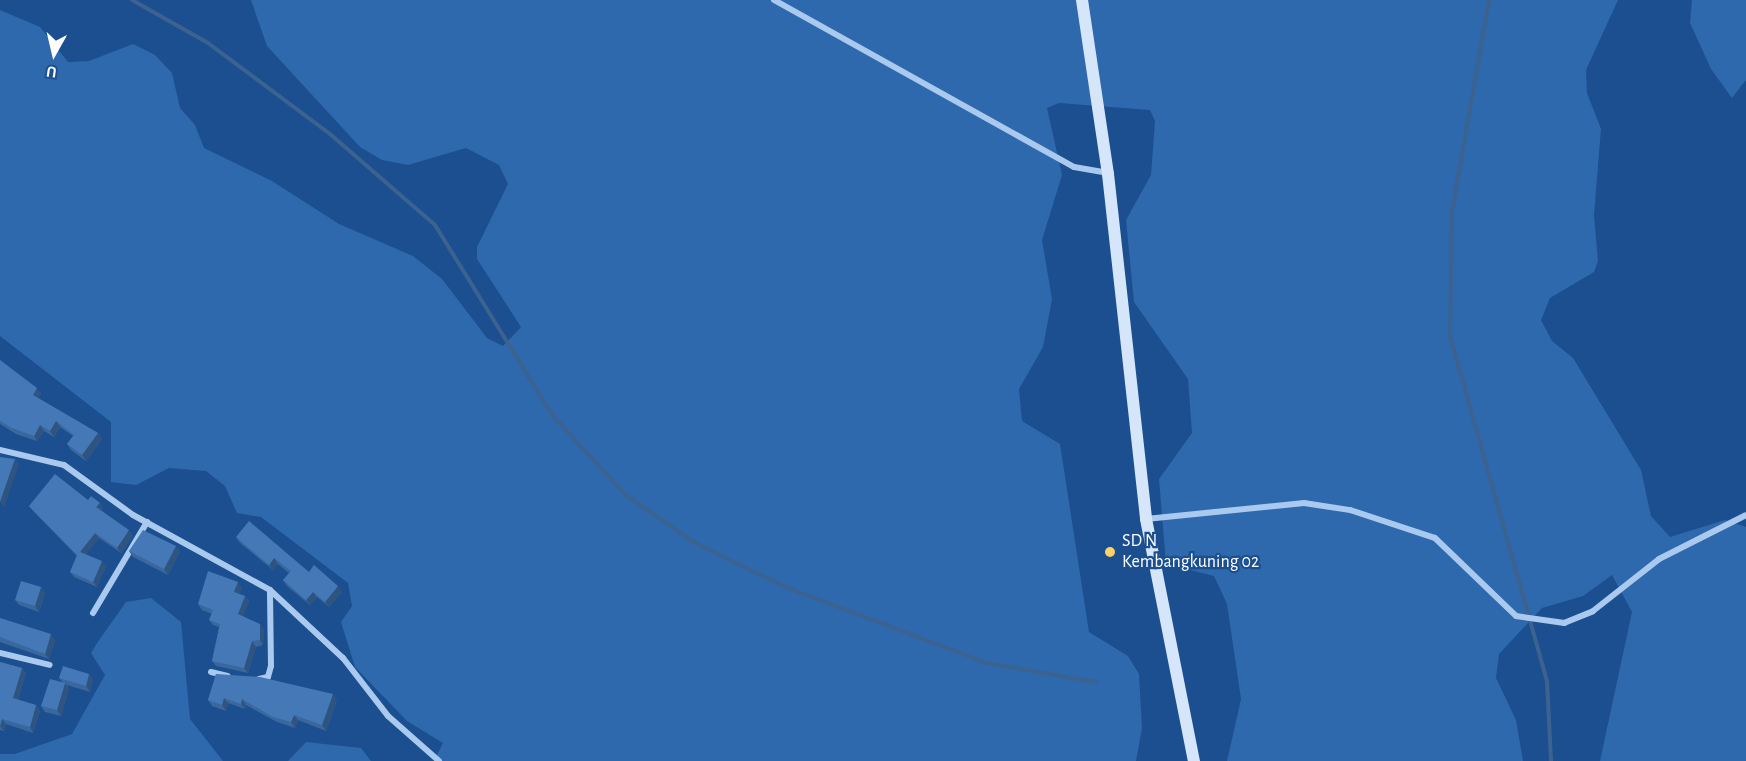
<!DOCTYPE html>
<html>
<head>
<meta charset="utf-8">
<style>
  body { margin:0 }
  #map { position:relative; width:1746px; height:761px; overflow:hidden; background:#1b4f8f; font-family:"Alegreya Sans",sans-serif }
  div>[style] { position:absolute }
  .green>* { inset:0; background:#2e69ad }
  .stream>* { height:4px; margin:-2px; padding:0 2px; transform-origin:2px; border-radius:2px; background:#3c6290 }
  .street>* { height:6px; margin:-3px; padding:0 3px; transform-origin:3px; border-radius:3px; background:#a9c9ee }
  .secondary>* { height:12px; margin:-6px; padding:0 6px; transform-origin:6px; border-radius:6px; background:#d6e6fa }
  .wall>* { inset:0; background:#3a679d }
  .shaded-wall>* { inset:0; background:#305480 }
  .building>* { inset:0; background:#4478b7 }
  .dots>* { width:16px; height:16px; translate:-50% -50%; box-sizing:border-box; border:3px solid #1b4f8f; border-radius:50% }
  span { translate:-50% -50%; white-space:nowrap; text-align:center; line-height:1.15; -webkit-text-stroke:4.5px #1b4f8f; paint-order:stroke }
  .poi-label { font-size:18px; color:#fff }
  .left { translate:0 -50%; text-align:left }
  .north { position:absolute; left:24px; top:24px; width:60px; height:60px; -webkit-text-stroke:4px #1b4f8f; paint-order:stroke; rotate:188deg; font-size:16px; font-weight:700; line-height:24px; text-align:center; color:#fff }
  .north::after { content:''; display:block; margin:auto; width:21px; height:27px; background:#fff; clip-path:polygon(50% 0,100% 100%,50% 72%,0 100%) }
</style>
</head>
<body>
<div id="map">
  <div class="green">
    <div style="clip-path:polygon(251px 0,1618px 0,1586px 70px,1587px 93px,1601px 129px,1594px 215px,1598px 261px,1594px 272px,1550px 298px,1541px 320px,1552px 341px,1573px 358px,1641px 470px,1651px 516px,1670px 537px,1725px 520px,1746px 527px,1746px 761px,1600px 761px,1632px 612px,1612px 575px,1583px 596px,1542px 608px,1499px 654px,1496px 678px,1516px 720px,1523px 761px,1227px 761px,1241px 699px,1227px 604px,1214px 576px,1166px 564px,1159px 479px,1192px 433px,1188px 379px,1134px 302px,1126px 220px,1151px 175px,1155px 121px,1150px 110px,1059px 103px,1047px 108px,1062px 175px,1042px 240px,1052px 299px,1043px 347px,1019px 389px,1022px 421px,1060px 444px,1089px 632px,1128px 656px,1139px 674px,1142px 728px,1136px 761px,434px 761px,443px 743px,407px 721px,355px 667px,341px 622px,352px 606px,348px 583px,261px 517px,237px 513px,225px 486px,206px 471px,169px 468px,136px 485px,111px 482px,111px 422px,0 336px,0 10px,40px 27px,68px 62px,89px 61px,133px 44px,155px 55px,172px 73px,180px 108px,195px 125px,204px 148px,272px 181px,339px 224px,413px 256px,442px 279px,487px 338px,503px 346px,521px 327px,477px 259px,477px 247px,508px 184px,499px 165px,466px 148px,408px 165px,382px 160px,360px 147px,267px 46px)"></div>
    <div style="clip-path:polygon(1692px 0,1746px 0,1746px 80px,1732px 98px,1711px 69px,1690px 23px)"></div>
    <div style="clip-path:polygon(151px 598px,181px 622px,190px 719px,223px 761px,0 761px,0 754px,15px 754px,72px 734px,105px 675px,91px 653px,97px 643px,126px 602px)"></div>
    <div style="clip-path:polygon(306px 742px,361px 748px,371px 761px,288px 761px)"></div>
  </div>
  <div class="stream">
    <div style="left:132px;top:0;width:87px;rotate:29.5deg"></div>
    <div style="left:208px;top:43px;width:152px;rotate:36.7deg"></div>
    <div style="left:330px;top:134px;width:139px;rotate:40.9deg"></div>
    <div style="left:435px;top:225px;width:225px;rotate:58.3deg"></div>
    <div style="left:553px;top:416px;width:108px;rotate:47.3deg"></div>
    <div style="left:626px;top:495px;width:84px;rotate:34.8deg"></div>
    <div style="left:695px;top:543px;width:103px;rotate:25.8deg"></div>
    <div style="left:788px;top:588px;width:212px;rotate:20.7deg"></div>
    <div style="left:986px;top:663px;width:112px;rotate:9.8deg"></div>
    <div style="left:1489px;top:0;width:216px;rotate:99.9deg"></div>
    <div style="left:1452px;top:213px;width:123px;rotate:90.9deg"></div>
    <div style="left:1450px;top:336px;width:358px;rotate:74.3deg"></div>
    <div style="left:1547px;top:681px;width:80px;rotate:87.1deg"></div>
  </div>
  <div class="street">
    <div style="left:774px;top:0;width:343px;rotate:29.1deg"></div>
    <div style="left:1074px;top:167px;width:35px;rotate:10deg"></div>
    <div style="left:0;top:450px;width:66px;rotate:13.2deg"></div>
    <div style="left:64px;top:465px;width:85px;rotate:35.9deg"></div>
    <div style="left:133px;top:515px;width:156px;rotate:28.7deg"></div>
    <div style="left:270px;top:590px;width:100px;rotate:43deg"></div>
    <div style="left:343px;top:658px;width:73px;rotate:52.2deg"></div>
    <div style="left:388px;top:716px;width:68px;rotate:41.4deg"></div>
    <div style="left:1146px;top:519px;width:159px;rotate:-5.8deg"></div>
    <div style="left:1304px;top:503px;width:47px;rotate:8.7deg"></div>
    <div style="left:1350px;top:510px;width:89px;rotate:18.2deg"></div>
    <div style="left:1435px;top:538px;width:112px;rotate:43.9deg"></div>
    <div style="left:1516px;top:616px;width:49px;rotate:8.3deg"></div>
    <div style="left:1564px;top:623px;width:31px;rotate:-22deg"></div>
    <div style="left:1593px;top:611px;width:84px;rotate:-38.2deg"></div>
    <div style="left:1659px;top:559px;width:97px;rotate:-26.8deg"></div>
    <div style="left:93px;top:613px;width:106px;rotate:-59.3deg"></div>
    <div style="left:0;top:653px;width:51px;rotate:13.5deg"></div>
    <div style="left:211px;top:672px;width:17px;rotate:13deg"></div>
    <div style="left:259px;top:679px;width:9px;rotate:-13deg"></div>
    <div style="left:268px;top:677px;width:11px;rotate:-75deg"></div>
    <div style="left:271px;top:666px;width:76px;rotate:-90.8deg"></div>
  </div>
  <div class="secondary">
    <div style="left:1082px;top:0;width:176px;rotate:81.5deg"></div>
    <div style="left:1108px;top:174px;width:347px;rotate:83.7deg"></div>
    <div style="left:1146px;top:519px;width:247px;rotate:78.8deg"></div>
  </div>
  <div class="wall">
    <div style="clip-path:polygon(0 360px,41px 393px,38px 398px,98px 433px,102px 439px,86px 461px,71px 450px,67px 444px,73px 436px,60px 427px,54px 437px,44px 431px,37px 441px,16px 434px,0 424px)"></div>
    <div style="clip-path:polygon(88px 500px,103px 508px,101px 510px,133px 536px,121px 553px,99px 538px,86px 554px,106px 566px,97px 587px,74px 577px,70px 572px,77px 556px,33px 511px,29px 506px)"></div>
    <div style="clip-path:polygon(236px 537px,309px 572px,342px 592px,329px 607px,317px 597px,310px 605px,287px 586px,283px 580px,289px 573px,278px 564px,273px 570px,240px 543px)"></div>
    <div style="clip-path:polygon(129px 551px,180px 551px,168px 575px,133px 557px)"></div>
    <div style="clip-path:polygon(41px 587px,45px 593px,39px 612px,19px 605px,15px 600px)"></div>
    <div style="clip-path:polygon(242px 588px,239px 594px,245px 596px,249px 601px,243px 616px,264px 629px,263px 645px,256px 647px,248px 673px,216px 666px,212px 661px,219px 627px,213px 625px,209px 620px,212px 614px,202px 610px,198px 604px)"></div>
    <div style="clip-path:polygon(0 618px,55px 640px,49px 659px,0 642px)"></div>
    <div style="clip-path:polygon(0 662px,22px 668px,26px 673px,18px 700px,36px 705px,40px 711px,33px 733px,6px 724px,4px 731px,0 730px)"></div>
    <div style="clip-path:polygon(89px 674px,93px 680px,90px 692px,67px 685px,69px 689px,61px 716px,45px 712px,41px 706px,62px 682px,59px 678px)"></div>
    <div style="clip-path:polygon(216px 674px,337px 700px,326px 731px,298px 720px,295px 728px,277px 722px,246px 705px,245px 709px,228px 703px,226px 711px,212px 706px,208px 700px)"></div>
  </div>
  <div class="shaded-wall">
    <div style="clip-path:polygon(37px 388px,41px 393px,37px 401px,33px 395px)"></div>
    <div style="clip-path:polygon(56px 421px,60px 427px,54px 437px,50px 431px)"></div>
    <div style="clip-path:polygon(40px 425px,44px 431px,37px 441px,34px 436px)"></div>
    <div style="clip-path:polygon(98px 433px,102px 439px,86px 461px,82px 455px)"></div>
    <div style="clip-path:polygon(15px 459px,19px 464px,4px 508px,0 502px)"></div>
    <div style="clip-path:polygon(100px 503px,103px 508px,100px 512px,96px 507px)"></div>
    <div style="clip-path:polygon(129px 530px,133px 536px,121px 553px,117px 548px)"></div>
    <div style="clip-path:polygon(95px 533px,99px 538px,84px 557px,80px 552px)"></div>
    <div style="clip-path:polygon(176px 546px,180px 551px,168px 575px,164px 569px)"></div>
    <div style="clip-path:polygon(274px 558px,278px 564px,273px 570px,269px 565px)"></div>
    <div style="clip-path:polygon(102px 561px,106px 566px,97px 587px,93px 582px)"></div>
    <div style="clip-path:polygon(238px 582px,242px 588px,238px 597px,234px 592px)"></div>
    <div style="clip-path:polygon(338px 586px,342px 592px,329px 607px,325px 602px)"></div>
    <div style="clip-path:polygon(41px 587px,45px 593px,39px 612px,35px 606px)"></div>
    <div style="clip-path:polygon(313px 592px,317px 597px,310px 605px,306px 600px)"></div>
    <div style="clip-path:polygon(245px 596px,249px 601px,242px 619px,238px 614px)"></div>
    <div style="clip-path:polygon(260px 624px,264px 629px,263px 645px,260px 640px)"></div>
    <div style="clip-path:polygon(51px 634px,55px 640px,49px 659px,45px 654px)"></div>
    <div style="clip-path:polygon(252px 641px,256px 647px,248px 673px,244px 668px)"></div>
    <div style="clip-path:polygon(22px 668px,26px 673px,17px 704px,13px 698px)"></div>
    <div style="clip-path:polygon(89px 674px,93px 680px,90px 692px,86px 686px)"></div>
    <div style="clip-path:polygon(65px 683px,69px 689px,61px 716px,57px 710px)"></div>
    <div style="clip-path:polygon(333px 694px,337px 700px,326px 731px,322px 725px)"></div>
    <div style="clip-path:polygon(224px 698px,228px 703px,226px 711px,222px 705px)"></div>
    <div style="clip-path:polygon(242px 699px,246px 705px,245px 709px,241px 704px)"></div>
    <div style="clip-path:polygon(36px 705px,40px 711px,33px 733px,30px 727px)"></div>
    <div style="clip-path:polygon(294px 715px,298px 720px,295px 728px,291px 722px)"></div>
    <div style="clip-path:polygon(2px 719px,6px 724px,4px 731px,0 726px)"></div>
  </div>
  <div class="building">
    <div style="clip-path:polygon(0 360px,37px 388px,33px 395px,98px 433px,82px 455px,67px 444px,74px 435px,56px 421px,50px 431px,40px 425px,34px 436px,12px 428px,0 421px)"></div>
    <div style="clip-path:polygon(0 457px,15px 459px,0 502px)"></div>
    <div style="clip-path:polygon(55px 474px,88px 500px,91px 496px,100px 503px,96px 507px,129px 530px,117px 548px,95px 533px,80px 552px,102px 561px,93px 582px,70px 572px,77px 555px,29px 506px)"></div>
    <div style="clip-path:polygon(249px 521px,309px 572px,314px 565px,338px 586px,325px 602px,313px 592px,306px 600px,283px 580px,291px 571px,274px 558px,269px 565px,236px 537px)"></div>
    <div style="clip-path:polygon(143px 530px,176px 546px,164px 569px,129px 551px)"></div>
    <div style="clip-path:polygon(208px 571px,238px 582px,234px 592px,245px 596px,238px 614px,260px 624px,260px 640px,252px 641px,244px 668px,212px 661px,220px 624px,209px 620px,213px 610px,198px 604px)"></div>
    <div style="clip-path:polygon(21px 581px,41px 587px,35px 606px,15px 600px)"></div>
    <div style="clip-path:polygon(0 618px,51px 634px,45px 654px,0 637px)"></div>
    <div style="clip-path:polygon(0 662px,22px 668px,13px 698px,36px 705px,30px 727px,2px 719px,0 726px)"></div>
    <div style="clip-path:polygon(63px 666px,89px 674px,86px 686px,59px 678px)"></div>
    <div style="clip-path:polygon(216px 674px,260px 677px,333px 694px,322px 725px,294px 715px,291px 722px,273px 717px,242px 699px,241px 704px,224px 698px,222px 705px,208px 700px)"></div>
    <div style="clip-path:polygon(50px 679px,65px 683px,57px 710px,41px 706px)"></div>
  </div>
  <div class="dots">
    <div style="left:1110px;top:552px;background:#ffd166"></div>
  </div>
  <div class="poi-label">
    <span class="left" style="left:1122px;top:552px">SD N<br>Kembangkuning 02</span>
  </div>
  <div class="north">U</div>
</div>
</body>
</html>
